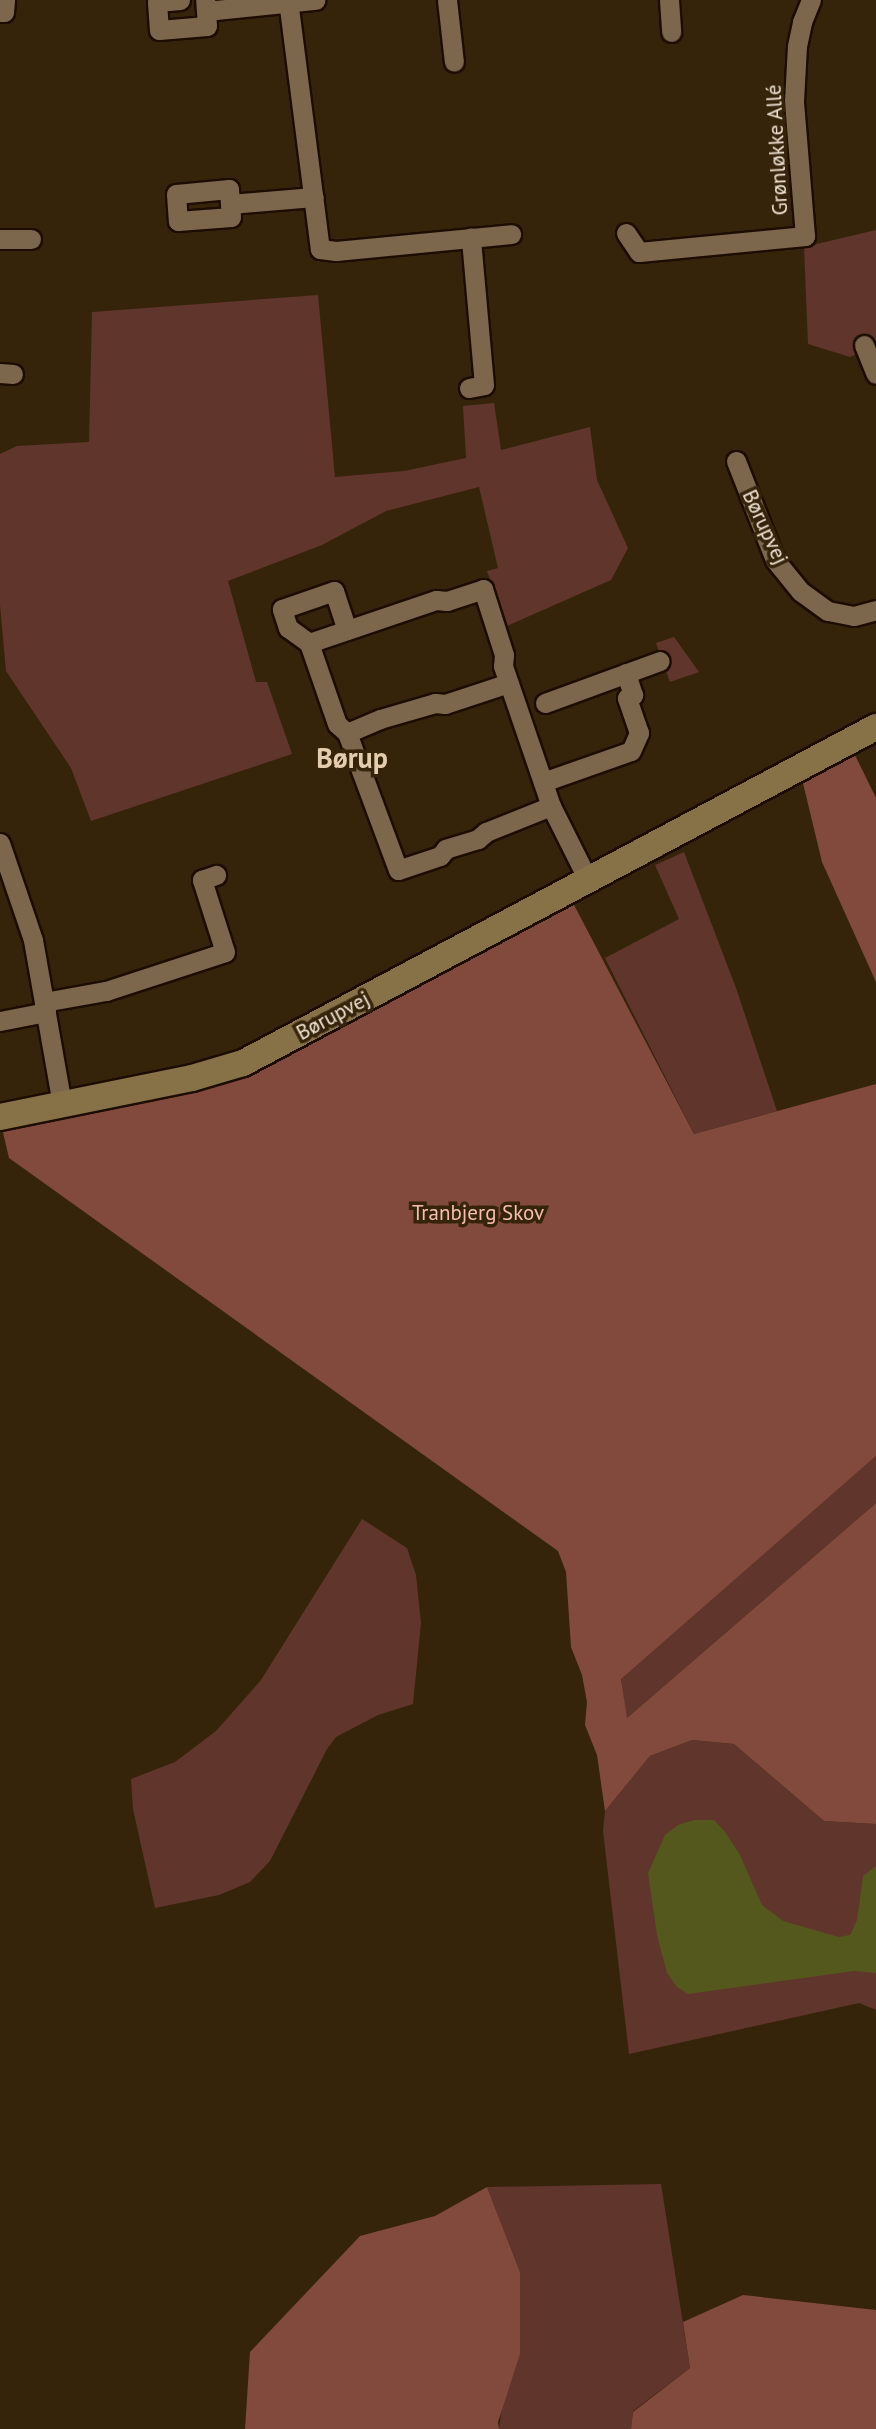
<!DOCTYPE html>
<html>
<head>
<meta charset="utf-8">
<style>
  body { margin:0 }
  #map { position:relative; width:876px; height:2429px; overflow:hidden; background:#36240a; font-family:"PT Sans",sans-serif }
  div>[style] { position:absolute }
  .green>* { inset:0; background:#60352c }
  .forest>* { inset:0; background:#82493d }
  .water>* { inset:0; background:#54581d }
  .roads { filter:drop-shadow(2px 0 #1d0d00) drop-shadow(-2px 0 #1d0d00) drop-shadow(0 2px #1d0d00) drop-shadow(0 -2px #1d0d00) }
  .street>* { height:19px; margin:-9.5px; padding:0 9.5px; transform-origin:9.5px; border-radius:9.5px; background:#7c674c }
  .secondary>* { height:26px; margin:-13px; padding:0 13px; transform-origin:13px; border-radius:13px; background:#877248 }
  span { translate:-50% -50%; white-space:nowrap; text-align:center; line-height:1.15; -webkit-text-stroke:7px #36240a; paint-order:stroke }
  .street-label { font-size:21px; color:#f1e5d6 }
  .park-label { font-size:21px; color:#f5beb1 }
  .district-label { font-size:28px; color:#e4ccaf; font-weight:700 }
</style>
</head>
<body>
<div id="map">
  <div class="green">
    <div style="clip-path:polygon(876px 230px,876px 346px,850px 357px,808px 344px,804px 247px)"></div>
    <div style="clip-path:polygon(318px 295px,335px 477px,404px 471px,466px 458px,463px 406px,494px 403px,501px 450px,590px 427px,597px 480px,628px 548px,611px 580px,507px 626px,487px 571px,498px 568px,479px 487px,386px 511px,322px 545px,228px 581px,256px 682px,267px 682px,292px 754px,91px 821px,71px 768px,6px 671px,0 605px,0 454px,17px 446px,89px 442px,92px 312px)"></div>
    <div style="clip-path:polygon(674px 637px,699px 672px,670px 682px,656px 643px)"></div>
    <div style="clip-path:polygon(684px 852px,736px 988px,777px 1111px,694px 1134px,605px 958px,679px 919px,655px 865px)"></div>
    <div style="clip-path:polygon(876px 1456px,876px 1503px,626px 1719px,621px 1678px)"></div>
    <div style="clip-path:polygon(362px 1519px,407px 1548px,416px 1575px,421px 1623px,413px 1704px,378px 1715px,336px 1737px,327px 1749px,270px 1861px,250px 1882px,219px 1895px,155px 1908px,133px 1809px,131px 1779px,175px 1762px,216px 1731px,261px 1680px)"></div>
    <div style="clip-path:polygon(692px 1740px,734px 1744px,824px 1821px,876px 1824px,876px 2010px,859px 2003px,629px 2054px,603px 1831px,605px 1811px,650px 1756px)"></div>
    <div style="clip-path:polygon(661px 2184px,690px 2368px,633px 2411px,631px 2429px,499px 2429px,520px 2272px,487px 2187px)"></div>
  </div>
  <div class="forest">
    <div style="clip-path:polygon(853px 751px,876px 798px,876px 982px,822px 862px,802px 779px)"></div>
    <div style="clip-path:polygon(573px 903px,694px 1134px,876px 1084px,876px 1456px,621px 1679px,627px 1718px,876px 1503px,876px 1824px,824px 1821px,734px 1744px,692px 1740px,650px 1756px,605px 1811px,597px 1755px,585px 1725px,587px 1702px,582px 1675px,571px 1647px,566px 1572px,558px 1551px,9px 1158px,2px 1128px,202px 1089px,258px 1071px)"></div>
    <div style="clip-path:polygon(487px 2187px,520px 2272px,520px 2354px,498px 2422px,499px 2429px,245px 2429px,250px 2352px,360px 2236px,435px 2216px)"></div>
    <div style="clip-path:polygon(743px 2295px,876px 2310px,876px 2429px,631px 2429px,633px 2412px,690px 2368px,683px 2322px)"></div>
  </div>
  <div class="water">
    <div style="clip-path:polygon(694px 1820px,714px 1820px,725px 1832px,739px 1853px,762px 1905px,783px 1921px,839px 1937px,850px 1935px,857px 1920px,863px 1876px,876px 1866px,876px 1973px,854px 1971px,688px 1994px,677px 1987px,667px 1973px,657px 1935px,648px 1873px,665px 1835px,678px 1825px)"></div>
  </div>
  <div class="roads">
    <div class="street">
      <div style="left:180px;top:0;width:23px;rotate:175deg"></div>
      <div style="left:157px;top:2px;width:28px;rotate:86deg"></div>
      <div style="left:159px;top:30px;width:48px;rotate:-4.8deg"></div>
      <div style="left:207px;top:26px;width:26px;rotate:-94deg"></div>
      <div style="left:288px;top:0;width:251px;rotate:82.7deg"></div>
      <div style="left:320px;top:249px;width:16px;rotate:7deg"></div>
      <div style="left:336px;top:251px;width:176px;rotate:-5.5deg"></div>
      <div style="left:447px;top:0;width:62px;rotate:83.6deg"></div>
      <div style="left:669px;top:0;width:32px;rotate:86deg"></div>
      <div style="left:206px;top:11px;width:110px;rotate:-5.8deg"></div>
      <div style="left:0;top:12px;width:4px"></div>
      <div style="left:4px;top:12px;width:12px;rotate:-85deg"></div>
      <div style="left:230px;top:204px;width:15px;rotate:-94deg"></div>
      <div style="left:229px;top:189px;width:53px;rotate:174.6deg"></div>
      <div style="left:176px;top:194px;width:27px;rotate:86deg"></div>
      <div style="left:178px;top:221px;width:53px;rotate:-4.3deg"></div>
      <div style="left:231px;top:217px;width:13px;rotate:-94deg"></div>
      <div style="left:230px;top:204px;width:84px;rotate:-4.8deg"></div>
      <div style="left:626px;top:233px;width:23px;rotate:56deg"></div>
      <div style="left:639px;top:252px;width:167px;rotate:-5.5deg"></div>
      <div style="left:805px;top:236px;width:135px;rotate:-94.7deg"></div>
      <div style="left:794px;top:101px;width:55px;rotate:-86.9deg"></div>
      <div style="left:797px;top:46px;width:25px;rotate:-78deg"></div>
      <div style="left:802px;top:22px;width:24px;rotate:-68deg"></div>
      <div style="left:0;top:239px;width:31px"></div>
      <div style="left:864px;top:345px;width:31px;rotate:68deg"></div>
      <div style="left:0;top:373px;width:13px;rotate:4deg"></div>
      <div style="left:469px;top:388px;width:15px;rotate:-11deg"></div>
      <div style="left:484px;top:385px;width:148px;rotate:-95.1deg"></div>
      <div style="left:736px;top:461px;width:106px;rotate:68.5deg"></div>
      <div style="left:775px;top:560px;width:40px;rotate:51deg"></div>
      <div style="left:800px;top:591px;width:34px;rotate:36deg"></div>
      <div style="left:828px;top:611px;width:26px;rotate:11deg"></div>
      <div style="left:854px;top:616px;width:23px;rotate:-15deg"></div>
      <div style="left:309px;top:643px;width:26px;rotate:-144deg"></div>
      <div style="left:288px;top:628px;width:20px;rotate:-108deg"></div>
      <div style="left:282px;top:609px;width:55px;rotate:-19.1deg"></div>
      <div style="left:334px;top:591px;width:41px;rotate:71.6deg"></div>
      <div style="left:545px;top:703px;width:122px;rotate:-20.1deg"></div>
      <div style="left:347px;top:733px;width:36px;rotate:-23deg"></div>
      <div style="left:380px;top:719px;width:57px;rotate:-16.2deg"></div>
      <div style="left:435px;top:703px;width:10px;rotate:6deg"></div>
      <div style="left:445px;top:704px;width:67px;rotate:-18.2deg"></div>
      <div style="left:543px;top:782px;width:93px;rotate:-19.4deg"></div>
      <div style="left:631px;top:751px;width:20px;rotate:-66deg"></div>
      <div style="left:639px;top:733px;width:37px;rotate:-109deg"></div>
      <div style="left:627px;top:698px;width:7px;rotate:-27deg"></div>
      <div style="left:633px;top:695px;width:23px;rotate:-108deg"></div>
      <div style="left:551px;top:806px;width:70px;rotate:158.2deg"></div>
      <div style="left:486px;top:832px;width:11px;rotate:139deg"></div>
      <div style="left:478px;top:839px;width:34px;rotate:163deg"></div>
      <div style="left:446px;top:849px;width:9px;rotate:131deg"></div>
      <div style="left:440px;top:856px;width:44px;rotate:161.6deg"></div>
      <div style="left:398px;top:870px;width:146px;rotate:-110.4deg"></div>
      <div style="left:347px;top:733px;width:13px;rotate:-138deg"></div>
      <div style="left:337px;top:724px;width:86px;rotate:-109.1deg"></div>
      <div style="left:309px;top:643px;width:134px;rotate:-18.7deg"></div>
      <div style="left:436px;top:600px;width:11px;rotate:5deg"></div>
      <div style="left:447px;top:601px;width:38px;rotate:-18deg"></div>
      <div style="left:483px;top:589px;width:69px;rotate:72.3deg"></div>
      <div style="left:504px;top:655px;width:11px;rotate:95deg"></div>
      <div style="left:503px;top:666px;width:148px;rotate:71.1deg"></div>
      <div style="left:551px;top:806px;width:83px;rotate:63.4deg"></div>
      <div style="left:0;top:843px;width:102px;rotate:71.2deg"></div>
      <div style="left:33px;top:940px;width:168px;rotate:80deg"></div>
      <div style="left:44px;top:1002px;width:63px;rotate:-10.1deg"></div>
      <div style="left:106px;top:991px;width:125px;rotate:-18.1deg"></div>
      <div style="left:225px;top:952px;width:76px;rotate:-107.7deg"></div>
      <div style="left:202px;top:880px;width:15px;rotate:-20deg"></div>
      <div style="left:0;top:1021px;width:47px;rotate:-11.1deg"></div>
    </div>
    <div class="secondary">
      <div style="left:0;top:1117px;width:196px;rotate:-11.5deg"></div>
      <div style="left:192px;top:1078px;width:53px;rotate:-16.4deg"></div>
      <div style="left:243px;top:1063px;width:717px;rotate:-27.96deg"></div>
    </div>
  </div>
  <div class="street-label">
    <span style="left:777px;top:150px;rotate:-93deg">Grønløkke Allé</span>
    <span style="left:765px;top:527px;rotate:65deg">Børupvej</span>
    <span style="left:333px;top:1016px;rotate:-28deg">Børupvej</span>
  </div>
  <div class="park-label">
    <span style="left:478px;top:1213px">Tranbjerg Skov</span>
  </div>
  <div class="district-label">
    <span style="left:352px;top:758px">Børup</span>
  </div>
</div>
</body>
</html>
